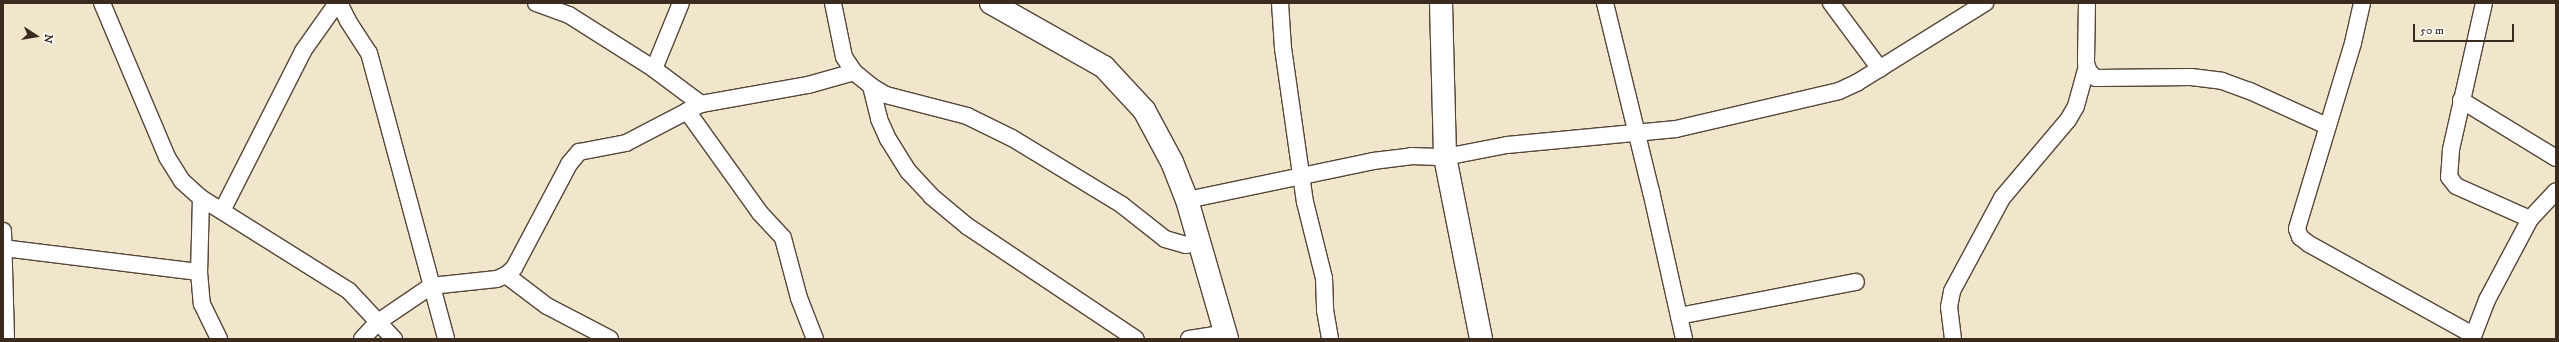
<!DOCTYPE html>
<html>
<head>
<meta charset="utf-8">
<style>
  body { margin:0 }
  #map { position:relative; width:2559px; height:342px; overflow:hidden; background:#f0e6cb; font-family:"IM FELL DW Pica",serif }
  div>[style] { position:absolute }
  .roads { filter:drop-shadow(1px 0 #564638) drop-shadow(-1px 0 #564638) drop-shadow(0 1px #564638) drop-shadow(0 -1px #564638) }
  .street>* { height:16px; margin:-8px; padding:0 8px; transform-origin:8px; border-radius:8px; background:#fff }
  .secondary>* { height:22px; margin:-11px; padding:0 11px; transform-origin:11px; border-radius:11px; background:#fff }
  span { translate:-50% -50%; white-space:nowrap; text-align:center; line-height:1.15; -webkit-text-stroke:3px #fff; paint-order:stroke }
  .frame { position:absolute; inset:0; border:4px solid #3b2a1e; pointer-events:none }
  .north { position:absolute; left:16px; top:16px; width:40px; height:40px; -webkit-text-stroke:3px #fff; paint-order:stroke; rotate:102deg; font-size:11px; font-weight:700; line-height:16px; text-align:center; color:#3b2a1e }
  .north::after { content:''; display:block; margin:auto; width:14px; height:18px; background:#3b2a1e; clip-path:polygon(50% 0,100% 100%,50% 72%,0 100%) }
  .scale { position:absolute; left:2413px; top:24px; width:101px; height:18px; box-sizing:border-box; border:2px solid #3b2a1e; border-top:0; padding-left:5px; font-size:12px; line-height:14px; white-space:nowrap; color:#3b2a1e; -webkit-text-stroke:3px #fff; paint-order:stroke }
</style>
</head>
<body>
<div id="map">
  <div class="roads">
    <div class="street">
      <div style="left:102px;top:3px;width:167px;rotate:67.1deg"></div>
      <div style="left:167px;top:157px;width:28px;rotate:58deg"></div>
      <div style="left:182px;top:181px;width:25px;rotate:42deg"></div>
      <div style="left:201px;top:198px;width:175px;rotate:32.1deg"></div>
      <div style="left:349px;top:291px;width:66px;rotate:46.8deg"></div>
      <div style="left:339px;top:3px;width:20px;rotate:63deg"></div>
      <div style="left:348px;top:21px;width:38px;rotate:57deg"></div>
      <div style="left:369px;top:53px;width:296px;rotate:74.9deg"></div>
      <div style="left:536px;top:3px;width:35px;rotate:20deg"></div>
      <div style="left:569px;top:15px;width:101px;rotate:32.4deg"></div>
      <div style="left:654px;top:69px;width:59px;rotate:36.7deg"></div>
      <div style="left:833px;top:3px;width:55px;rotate:78.5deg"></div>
      <div style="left:844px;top:57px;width:18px;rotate:56deg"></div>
      <div style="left:854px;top:72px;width:22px;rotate:39deg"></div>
      <div style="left:871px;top:86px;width:17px;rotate:31deg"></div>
      <div style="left:886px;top:95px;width:84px;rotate:14.5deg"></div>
      <div style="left:967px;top:116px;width:50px;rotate:26.1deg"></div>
      <div style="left:1012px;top:138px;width:129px;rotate:31.3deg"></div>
      <div style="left:1122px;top:205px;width:55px;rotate:38.3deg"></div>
      <div style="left:1165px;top:239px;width:22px;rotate:16deg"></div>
      <div style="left:1186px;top:245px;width:13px;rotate:-13deg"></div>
      <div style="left:1280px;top:3px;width:45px;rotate:86.2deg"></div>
      <div style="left:1283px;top:48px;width:156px;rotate:81.9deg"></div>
      <div style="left:1305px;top:202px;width:78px;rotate:76deg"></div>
      <div style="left:1324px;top:278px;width:32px;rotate:88deg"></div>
      <div style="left:1325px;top:310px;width:29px;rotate:80deg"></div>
      <div style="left:1605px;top:3px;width:194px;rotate:76.3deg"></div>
      <div style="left:1651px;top:191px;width:152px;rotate:77.4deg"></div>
      <div style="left:1831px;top:3px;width:82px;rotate:53.4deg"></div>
      <div style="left:2087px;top:3px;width:60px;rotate:91deg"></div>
      <div style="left:2086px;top:63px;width:9px;rotate:72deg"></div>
      <div style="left:2089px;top:72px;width:9px;rotate:41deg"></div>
      <div style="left:2096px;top:78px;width:95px;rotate:-0.6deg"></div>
      <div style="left:2191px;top:77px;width:31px;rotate:7deg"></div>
      <div style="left:2222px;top:81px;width:30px;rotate:20deg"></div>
      <div style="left:2250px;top:91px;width:85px;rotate:24.4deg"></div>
      <div style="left:2362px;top:3px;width:41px;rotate:102.7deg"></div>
      <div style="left:2353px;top:43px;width:194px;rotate:106.8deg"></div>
      <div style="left:2297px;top:229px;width:9px;rotate:69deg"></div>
      <div style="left:2300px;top:237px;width:11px;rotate:38deg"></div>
      <div style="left:2309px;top:244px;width:188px;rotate:29deg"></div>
      <div style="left:2484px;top:3px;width:151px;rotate:102.7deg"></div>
      <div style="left:2451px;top:150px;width:27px;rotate:94deg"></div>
      <div style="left:2449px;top:177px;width:11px;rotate:52deg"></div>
      <div style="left:2456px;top:186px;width:81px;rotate:24deg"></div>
      <div style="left:654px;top:69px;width:71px;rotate:-67.8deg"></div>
      <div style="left:871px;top:86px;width:34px;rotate:76deg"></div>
      <div style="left:879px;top:119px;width:22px;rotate:66deg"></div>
      <div style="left:888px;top:139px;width:39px;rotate:58deg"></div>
      <div style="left:909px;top:172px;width:33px;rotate:47deg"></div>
      <div style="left:931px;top:196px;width:47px;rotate:39.8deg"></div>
      <div style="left:967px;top:226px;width:203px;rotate:33.8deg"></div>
      <div style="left:2461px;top:100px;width:111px;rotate:31.4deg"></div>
      <div style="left:687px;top:111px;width:125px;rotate:54.4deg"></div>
      <div style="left:760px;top:213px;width:34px;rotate:47deg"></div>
      <div style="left:783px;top:238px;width:62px;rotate:75.1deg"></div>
      <div style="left:799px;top:298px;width:44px;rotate:68.7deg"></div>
      <div style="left:201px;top:198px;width:74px;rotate:91.5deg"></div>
      <div style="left:199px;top:272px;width:32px;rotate:85deg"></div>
      <div style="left:202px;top:304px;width:39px;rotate:64deg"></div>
      <div style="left:1187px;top:200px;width:190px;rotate:-11.8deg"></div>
      <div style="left:1373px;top:161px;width:38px;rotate:-7deg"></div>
      <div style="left:1411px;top:156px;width:34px;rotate:2deg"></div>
      <div style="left:1445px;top:157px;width:63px;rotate:-11deg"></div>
      <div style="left:1507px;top:145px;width:170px;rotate:-5.4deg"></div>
      <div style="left:1676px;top:129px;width:167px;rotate:-13.1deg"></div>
      <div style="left:1839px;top:91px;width:21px;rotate:-25deg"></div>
      <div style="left:1858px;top:82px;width:150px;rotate:-31.9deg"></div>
      <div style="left:222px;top:211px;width:179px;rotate:-63.1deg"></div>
      <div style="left:303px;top:51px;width:59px;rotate:-54.7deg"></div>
      <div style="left:3px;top:231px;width:108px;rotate:88.4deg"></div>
      <div style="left:3px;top:248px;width:197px;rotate:7deg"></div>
      <div style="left:506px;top:275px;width:51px;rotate:37.1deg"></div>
      <div style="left:547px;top:306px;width:71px;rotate:27.6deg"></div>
      <div style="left:1679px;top:316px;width:180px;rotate:-10.9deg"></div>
      <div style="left:362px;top:339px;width:23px;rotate:-47deg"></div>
      <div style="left:378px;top:322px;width:64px;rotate:-34.2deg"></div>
      <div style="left:431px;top:286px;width:66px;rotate:-6.1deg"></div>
      <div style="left:497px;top:279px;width:10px;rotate:-24deg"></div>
      <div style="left:506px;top:275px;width:11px;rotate:-41deg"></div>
      <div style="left:514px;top:268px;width:118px;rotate:-62.1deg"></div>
      <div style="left:569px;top:164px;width:16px;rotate:-50deg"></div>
      <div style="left:579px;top:152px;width:48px;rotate:-10.8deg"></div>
      <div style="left:626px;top:143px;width:85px;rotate:-27.5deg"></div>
      <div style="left:701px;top:104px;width:109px;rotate:-10.1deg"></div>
      <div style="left:808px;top:85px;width:48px;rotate:-15.8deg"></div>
      <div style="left:1189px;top:339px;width:36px;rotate:-9deg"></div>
      <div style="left:1953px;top:339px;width:32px;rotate:-97deg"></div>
      <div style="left:1949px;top:307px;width:16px;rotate:-79deg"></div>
      <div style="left:1952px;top:291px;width:106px;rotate:-61.7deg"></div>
      <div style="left:2002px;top:198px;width:102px;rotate:-49.8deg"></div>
      <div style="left:2068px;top:120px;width:16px;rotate:-60deg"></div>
      <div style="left:2076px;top:106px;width:41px;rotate:-74.6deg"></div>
      <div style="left:2472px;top:339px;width:42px;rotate:-69deg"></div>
      <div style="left:2487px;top:300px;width:92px;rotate:-62deg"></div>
      <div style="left:2530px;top:219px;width:38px;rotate:-47deg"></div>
    </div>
    <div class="secondary">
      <div style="left:991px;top:3px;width:130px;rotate:29.5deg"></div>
      <div style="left:1104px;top:67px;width:59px;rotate:47.1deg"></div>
      <div style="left:1144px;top:110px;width:59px;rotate:61.7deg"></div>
      <div style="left:1172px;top:162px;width:41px;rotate:68.5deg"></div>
      <div style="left:1187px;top:200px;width:145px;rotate:73.9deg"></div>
      <div style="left:1441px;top:3px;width:154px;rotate:88.5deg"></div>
      <div style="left:1445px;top:157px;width:186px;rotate:78.8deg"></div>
    </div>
  </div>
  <div class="frame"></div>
  <div class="north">N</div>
  <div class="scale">50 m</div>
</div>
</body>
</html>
